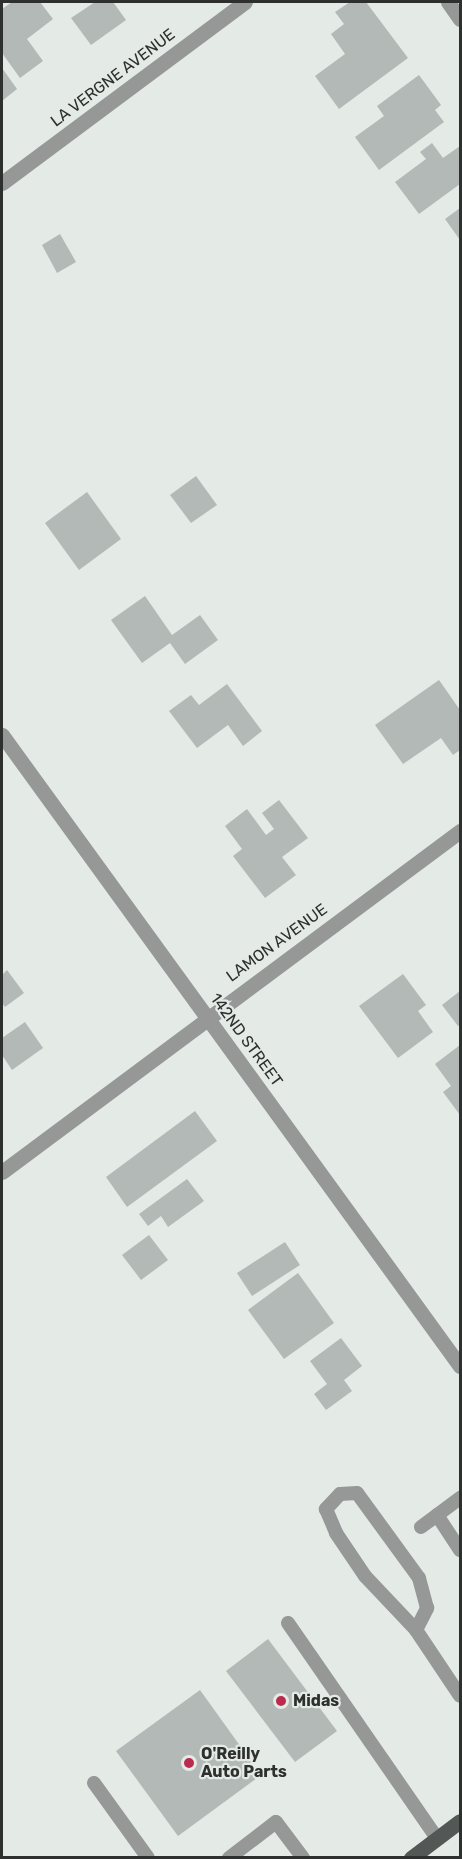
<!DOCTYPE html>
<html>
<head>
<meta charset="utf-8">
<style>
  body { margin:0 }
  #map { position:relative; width:462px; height:1859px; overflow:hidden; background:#e4eae6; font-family:Rubik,sans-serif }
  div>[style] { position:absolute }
  .building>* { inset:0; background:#b3b9b6 }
  .service>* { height:14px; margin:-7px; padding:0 7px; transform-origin:7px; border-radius:7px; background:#969897 }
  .minor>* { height:15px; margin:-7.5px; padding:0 7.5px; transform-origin:7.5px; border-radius:7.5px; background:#969897 }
  .primary>* { height:15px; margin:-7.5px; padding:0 7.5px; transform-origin:7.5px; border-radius:7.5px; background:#535755 }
  .dots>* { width:16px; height:16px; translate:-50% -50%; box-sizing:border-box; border:3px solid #e4eae6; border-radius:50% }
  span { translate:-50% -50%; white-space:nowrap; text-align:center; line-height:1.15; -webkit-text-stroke:4.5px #e4eae6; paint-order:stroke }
  .street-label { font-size:16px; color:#2e302f }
  .poi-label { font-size:16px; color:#2e302f; font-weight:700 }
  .left { translate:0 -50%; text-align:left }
  .frame { position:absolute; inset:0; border:3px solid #2e302f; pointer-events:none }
</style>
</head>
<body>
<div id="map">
  <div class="building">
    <div style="clip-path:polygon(12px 2px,40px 2px,53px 19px,27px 39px,43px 61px,20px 78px,2px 53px,2px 9px)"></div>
    <div style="clip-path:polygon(95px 2px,113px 2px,126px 20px,91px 45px,71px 18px)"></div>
    <div style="clip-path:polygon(350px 2px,366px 2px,408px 58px,339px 109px,315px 76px,345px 54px,331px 34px,344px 24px,335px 12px)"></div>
    <div style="clip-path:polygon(2px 68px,17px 89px,2px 101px)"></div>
    <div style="clip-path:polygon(419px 75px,441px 105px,435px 110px,444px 122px,379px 170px,355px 137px,384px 116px,377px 106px)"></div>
    <div style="clip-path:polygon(432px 143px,443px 158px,460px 146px,460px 184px,419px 214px,395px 182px,426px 159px,420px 152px)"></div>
    <div style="clip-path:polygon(460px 208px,460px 240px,445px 219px)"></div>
    <div style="clip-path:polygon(60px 234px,76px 262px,57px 273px,42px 245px)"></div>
    <div style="clip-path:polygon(196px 476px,217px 505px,191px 523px,170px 495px)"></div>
    <div style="clip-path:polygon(87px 492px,121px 539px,79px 570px,45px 523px)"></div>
    <div style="clip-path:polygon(145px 596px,172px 635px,200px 615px,218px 640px,185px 664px,170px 643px,142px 663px,111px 620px)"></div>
    <div style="clip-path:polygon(439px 680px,460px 710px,460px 750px,453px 755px,441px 738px,403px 764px,375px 725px)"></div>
    <div style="clip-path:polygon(227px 684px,262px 731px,243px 746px,228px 725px,197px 748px,169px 711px,191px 695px,199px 705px)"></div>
    <div style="clip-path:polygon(279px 800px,308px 838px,282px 857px,296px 875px,265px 898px,233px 856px,242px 849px,225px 826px,247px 809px,266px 835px,274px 829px,262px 813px)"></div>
    <div style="clip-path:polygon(7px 970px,24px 993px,5px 1007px,2px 1003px,2px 975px)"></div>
    <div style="clip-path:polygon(403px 974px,426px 1005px,418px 1011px,433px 1032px,398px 1058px,359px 1006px)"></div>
    <div style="clip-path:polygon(460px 991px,460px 1025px,458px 1026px,442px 1005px)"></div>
    <div style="clip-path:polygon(25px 1022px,43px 1048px,12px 1070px,2px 1055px,2px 1038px)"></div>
    <div style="clip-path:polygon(460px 1045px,460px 1115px,443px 1092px,451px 1086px,435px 1064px)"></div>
    <div style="clip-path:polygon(195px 1111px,217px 1141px,127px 1207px,106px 1177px)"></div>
    <div style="clip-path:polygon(187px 1179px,204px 1201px,168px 1227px,161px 1216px,148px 1226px,139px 1214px)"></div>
    <div style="clip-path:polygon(149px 1235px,168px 1260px,141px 1280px,122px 1255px)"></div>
    <div style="clip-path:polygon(285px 1242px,300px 1265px,252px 1296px,237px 1273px)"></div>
    <div style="clip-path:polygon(298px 1273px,334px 1323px,284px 1359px,248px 1310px)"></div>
    <div style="clip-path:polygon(341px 1338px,362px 1366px,344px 1380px,352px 1391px,326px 1410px,314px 1394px,327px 1384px,310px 1361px)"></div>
    <div style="clip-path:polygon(268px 1639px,337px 1731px,295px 1762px,226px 1671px)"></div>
    <div style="clip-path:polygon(200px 1690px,261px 1775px,178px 1836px,116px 1751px)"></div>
  </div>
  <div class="service">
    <div style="left:437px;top:1515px;width:42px;rotate:56.7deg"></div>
    <div style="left:421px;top:1527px;width:49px;rotate:-36.6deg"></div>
    <div style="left:288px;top:1623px;width:262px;rotate:55.3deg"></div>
    <div style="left:416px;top:1630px;width:25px;rotate:-63deg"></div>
    <div style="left:427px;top:1608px;width:31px;rotate:-105deg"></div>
    <div style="left:419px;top:1578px;width:105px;rotate:-126.1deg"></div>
    <div style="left:357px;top:1493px;width:17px;rotate:177deg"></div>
    <div style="left:340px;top:1494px;width:21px;rotate:133deg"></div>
    <div style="left:326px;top:1509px;width:26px;rotate:67deg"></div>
    <div style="left:336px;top:1533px;width:52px;rotate:56deg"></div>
    <div style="left:365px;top:1576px;width:74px;rotate:46.6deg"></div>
    <div style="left:416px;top:1630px;width:79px;rotate:56.3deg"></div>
    <div style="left:94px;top:1783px;width:92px;rotate:54.2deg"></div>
    <div style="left:229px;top:1858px;width:59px;rotate:-37.5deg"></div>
    <div style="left:276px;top:1822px;width:45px;rotate:53.1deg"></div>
  </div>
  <div class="minor">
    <div style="left:448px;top:2px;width:21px;rotate:55deg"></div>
    <div style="left:2px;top:183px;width:303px;rotate:-36.7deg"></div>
    <div style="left:2px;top:735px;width:780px;rotate:54.03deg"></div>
    <div style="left:2px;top:1172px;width:571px;rotate:-36.67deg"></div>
  </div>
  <div class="primary">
    <div style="left:411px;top:1858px;width:61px;rotate:-37.1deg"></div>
  </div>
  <div class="dots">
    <div style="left:281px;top:1701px;background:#bb2b50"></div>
    <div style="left:189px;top:1763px;background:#bb2b50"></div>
  </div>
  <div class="street-label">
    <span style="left:113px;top:78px;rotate:-37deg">LA VERGNE AVENUE</span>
    <span style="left:277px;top:943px;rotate:-36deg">LAMON AVENUE</span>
    <span style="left:246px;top:1040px;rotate:54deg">142ND STREET</span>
  </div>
  <div class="poi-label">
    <span class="left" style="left:293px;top:1701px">Midas</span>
    <span class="left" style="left:201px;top:1763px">O'Reilly<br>Auto Parts</span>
  </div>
  <div class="frame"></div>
</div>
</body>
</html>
